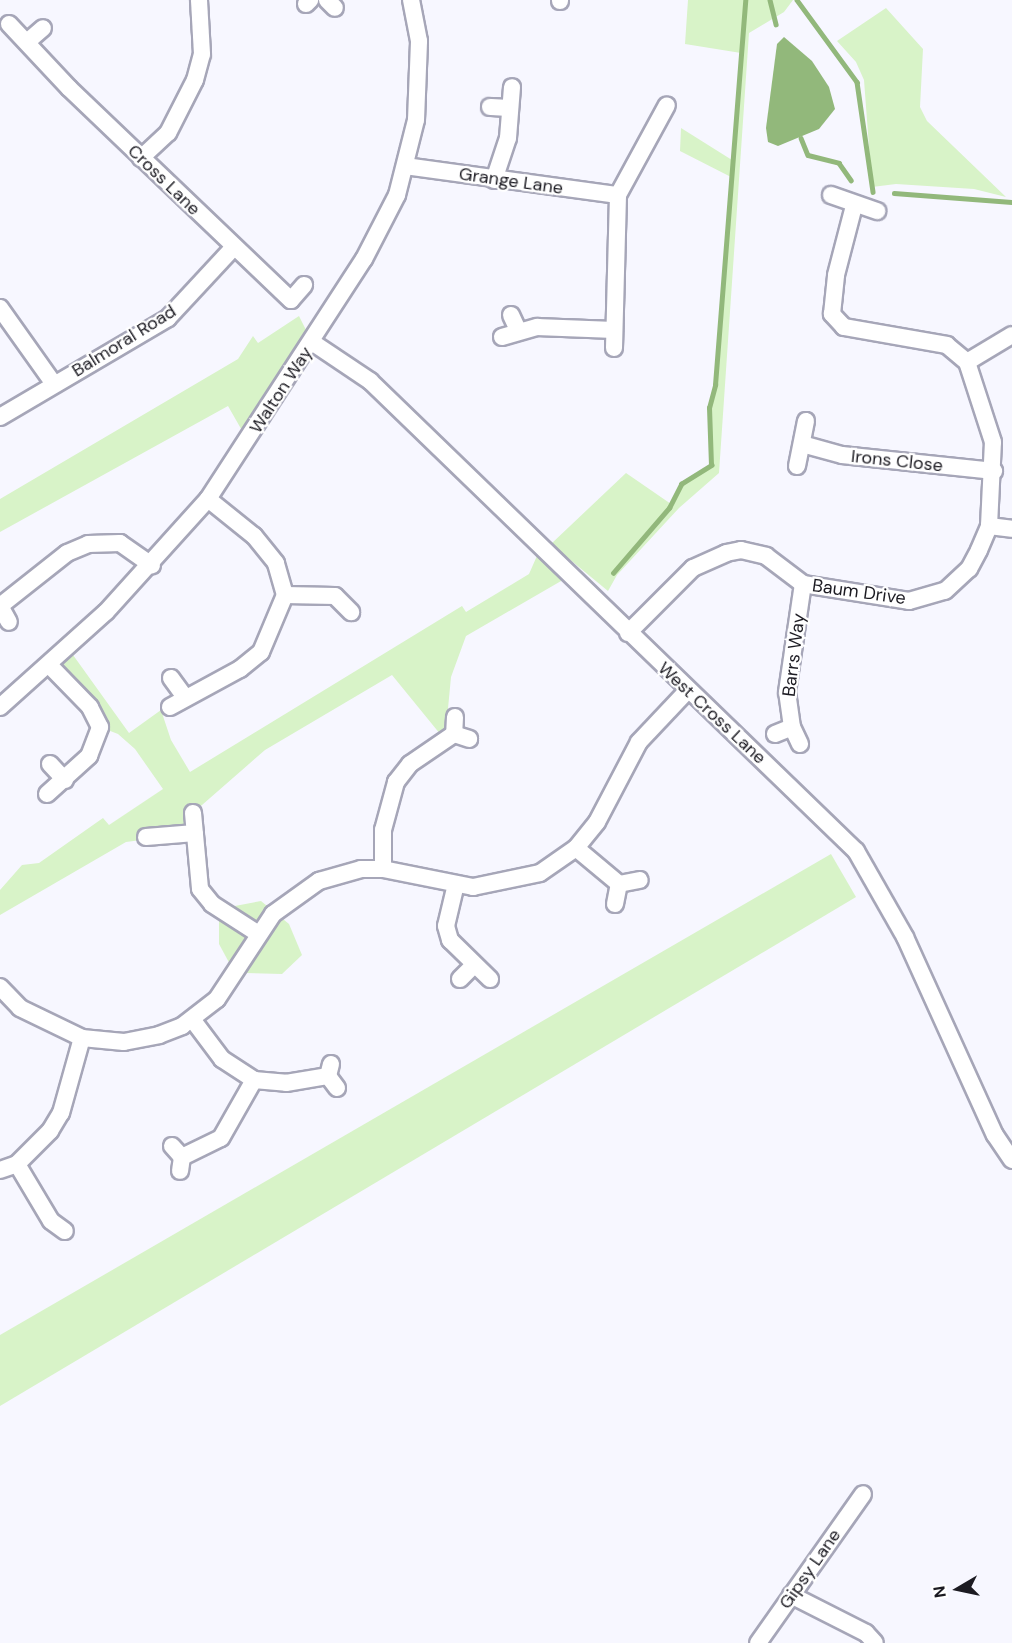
<!DOCTYPE html>
<html>
<head>
<meta charset="utf-8">
<style>
  body { margin:0 }
  #map { position:relative; width:1012px; height:1643px; overflow:hidden; background:#f7f7ff; font-family:"DM Sans",sans-serif }
  div>[style] { position:absolute }
  .green>* { inset:0; background:#d8f3c8 }
  .water>* { inset:0; background:#92b87b }
  .stream>* { height:4.5px; margin:-2.25px; padding:0 2.25px; transform-origin:2.25px; border-radius:2.25px; background:#92b87b }
  .roads { filter:drop-shadow(2px 0 #a6a6b8) drop-shadow(-2px 0 #a6a6b8) drop-shadow(0 2px #a6a6b8) drop-shadow(0 -2px #a6a6b8) }
  .minor>* { height:16px; margin:-8px; padding:0 8px; transform-origin:8px; border-radius:8px; background:#fff }
  span { translate:-50% -50%; white-space:nowrap; text-align:center; line-height:1.15; -webkit-text-stroke:4.5px #fff; paint-order:stroke }
  .street-label { font-size:18px; color:#1c1b22 }
  .north { position:absolute; left:928px; top:1559px; width:60px; height:60px; -webkit-text-stroke:4px #fff; paint-order:stroke; rotate:261deg; font-size:16px; font-weight:700; line-height:24px; text-align:center; color:#1c1b22 }
  .north::after { content:''; display:block; margin:auto; width:21px; height:27px; background:#1c1b22; clip-path:polygon(50% 0,100% 100%,50% 72%,0 100%) }
</style>
</head>
<body>
<div id="map">
  <div class="green">
    <div style="clip-path:polygon(688px 0,793px 0,784px 12px,749px 33px,719px 473px,679px 508px,617px 575px,608px 591px,551px 544px,626px 473px,671px 504px,681px 484px,711px 465px,713px 456px,709px 408px,715px 385px,731px 177px,680px 151px,681px 128px,732px 160px,741px 53px,685px 44px)"></div>
    <div style="clip-path:polygon(886px 8px,923px 49px,920px 107px,927px 121px,1006px 197px,974px 189px,896px 184px,872px 187px,864px 80px,856px 62px,837px 41px)"></div>
    <div style="clip-path:polygon(299px 316px,312px 342px,248px 441px,228px 406px,0 532px,0 499px,238px 359px,253px 336px,258px 343px)"></div>
    <div style="clip-path:polygon(540px 549px,568px 577px,466px 636px,451px 677px,445px 740px,392px 675px,265px 750px,194px 812px,195px 833px,126px 842px,0 915px,0 890px,22px 865px,39px 863px,103px 818px,109px 825px,163px 789px,135px 749px,118px 734px,100px 727px,50px 666px,68px 648px,129px 733px,161px 710px,171px 740px,190px 772px,462px 606px,466px 612px,529px 574px)"></div>
    <div style="clip-path:polygon(831px 854px,856px 897px,0 1406px,0 1335px)"></div>
    <div style="clip-path:polygon(261px 901px,289px 924px,302px 955px,282px 974px,245px 973px,232px 968px,219px 944px,219px 909px)"></div>
  </div>
  <div class="water">
    <div style="clip-path:polygon(784px 37px,812px 61px,829px 87px,835px 109px,819px 129px,778px 146px,768px 142px,766px 128px,777px 44px)"></div>
  </div>
  <div class="stream">
    <div style="left:770px;top:0;width:25px;rotate:76deg"></div>
    <div style="left:797px;top:0;width:102px;rotate:53.8deg"></div>
    <div style="left:857px;top:82px;width:111px;rotate:81.7deg"></div>
    <div style="left:801px;top:138px;width:18px;rotate:68deg"></div>
    <div style="left:808px;top:155px;width:32px;rotate:14deg"></div>
    <div style="left:839px;top:163px;width:21px;rotate:55deg"></div>
    <div style="left:894px;top:193px;width:118px;rotate:4.4deg"></div>
    <div style="left:613px;top:573px;width:86px;rotate:-49.3deg"></div>
    <div style="left:669px;top:508px;width:27px;rotate:-63deg"></div>
    <div style="left:681px;top:484px;width:36px;rotate:-32deg"></div>
    <div style="left:711px;top:465px;width:57px;rotate:-92deg"></div>
    <div style="left:709px;top:408px;width:24px;rotate:-75deg"></div>
    <div style="left:715px;top:385px;width:386px;rotate:-85.5deg"></div>
  </div>
  <div class="roads">
    <div class="minor">
      <div style="left:327px;top:0;width:11px;rotate:45deg"></div>
      <div style="left:560px;top:0;width:1px;rotate:90deg"></div>
      <div style="left:306px;top:4px;width:6px;rotate:-45deg"></div>
      <div style="left:9px;top:24px;width:88px;rotate:46.8deg"></div>
      <div style="left:69px;top:88px;width:307px;rotate:43.7deg"></div>
      <div style="left:291px;top:300px;width:20px;rotate:-49deg"></div>
      <div style="left:27px;top:42px;width:21px;rotate:-41deg"></div>
      <div style="left:490px;top:107px;width:20px;rotate:3deg"></div>
      <div style="left:141px;top:158px;width:37px;rotate:-43deg"></div>
      <div style="left:168px;top:133px;width:59px;rotate:-63deg"></div>
      <div style="left:195px;top:80px;width:27px;rotate:-75deg"></div>
      <div style="left:202px;top:54px;width:54px;rotate:-93.2deg"></div>
      <div style="left:405px;top:166px;width:215px;rotate:7.8deg"></div>
      <div style="left:494px;top:180px;width:44px;rotate:-71.6deg"></div>
      <div style="left:508px;top:138px;width:51px;rotate:-85.5deg"></div>
      <div style="left:831px;top:195px;width:49px;rotate:19.2deg"></div>
      <div style="left:0;top:308px;width:93px;rotate:54.6deg"></div>
      <div style="left:511px;top:315px;width:17px;rotate:65deg"></div>
      <div style="left:502px;top:337px;width:37px;rotate:-16deg"></div>
      <div style="left:538px;top:327px;width:75px;rotate:2.3deg"></div>
      <div style="left:312px;top:342px;width:70px;rotate:33.9deg"></div>
      <div style="left:370px;top:381px;width:676px;rotate:44.04deg"></div>
      <div style="left:856px;top:851px;width:99px;rotate:60.3deg"></div>
      <div style="left:905px;top:937px;width:217px;rotate:65.6deg"></div>
      <div style="left:995px;top:1135px;width:30px;rotate:56deg"></div>
      <div style="left:614px;top:348px;width:153px;rotate:-88.5deg"></div>
      <div style="left:618px;top:195px;width:102px;rotate:-61.4deg"></div>
      <div style="left:967px;top:362px;width:52px;rotate:-31deg"></div>
      <div style="left:0;top:417px;width:195px;rotate:-30.5deg"></div>
      <div style="left:168px;top:318px;width:96px;rotate:-47.1deg"></div>
      <div style="left:802px;top:444px;width:41px;rotate:15.4deg"></div>
      <div style="left:842px;top:455px;width:153px;rotate:6deg"></div>
      <div style="left:797px;top:466px;width:46px;rotate:-78.7deg"></div>
      <div style="left:989px;top:526px;width:23px;rotate:7deg"></div>
      <div style="left:285px;top:595px;width:50px;rotate:1.1deg"></div>
      <div style="left:335px;top:596px;width:23px;rotate:45deg"></div>
      <div style="left:0;top:606px;width:85px;rotate:-38.3deg"></div>
      <div style="left:67px;top:553px;width:23px;rotate:-23deg"></div>
      <div style="left:88px;top:544px;width:32px;rotate:-2deg"></div>
      <div style="left:120px;top:543px;width:39px;rotate:35deg"></div>
      <div style="left:0;top:606px;width:18px;rotate:61deg"></div>
      <div style="left:628px;top:633px;width:92px;rotate:-45deg"></div>
      <div style="left:693px;top:568px;width:36px;rotate:-24deg"></div>
      <div style="left:726px;top:553px;width:15px;rotate:-11deg"></div>
      <div style="left:741px;top:550px;width:26px;rotate:13deg"></div>
      <div style="left:766px;top:556px;width:46px;rotate:37.1deg"></div>
      <div style="left:803px;top:584px;width:107px;rotate:9.1deg"></div>
      <div style="left:909px;top:601px;width:37px;rotate:-16deg"></div>
      <div style="left:945px;top:591px;width:33px;rotate:-43deg"></div>
      <div style="left:969px;top:569px;width:21px;rotate:-62deg"></div>
      <div style="left:979px;top:550px;width:26px;rotate:-67deg"></div>
      <div style="left:989px;top:526px;width:84px;rotate:-87.3deg"></div>
      <div style="left:993px;top:442px;width:84px;rotate:-108deg"></div>
      <div style="left:967px;top:362px;width:26px;rotate:-140deg"></div>
      <div style="left:947px;top:345px;width:105px;rotate:-170.1deg"></div>
      <div style="left:844px;top:327px;width:18px;rotate:-133deg"></div>
      <div style="left:832px;top:314px;width:39px;rotate:-84deg"></div>
      <div style="left:836px;top:275px;width:71px;rotate:-75.4deg"></div>
      <div style="left:171px;top:678px;width:22px;rotate:54deg"></div>
      <div style="left:0;top:707px;width:142px;rotate:-41.9deg"></div>
      <div style="left:106px;top:612px;width:152px;rotate:-47.9deg"></div>
      <div style="left:208px;top:499px;width:286px;rotate:-57deg"></div>
      <div style="left:364px;top:259px;width:72px;rotate:-62.7deg"></div>
      <div style="left:397px;top:195px;width:77px;rotate:-75.8deg"></div>
      <div style="left:416px;top:120px;width:79px;rotate:-87.8deg"></div>
      <div style="left:419px;top:41px;width:42px;rotate:-101deg"></div>
      <div style="left:170px;top:707px;width:80px;rotate:-28.5deg"></div>
      <div style="left:240px;top:669px;width:27px;rotate:-39deg"></div>
      <div style="left:261px;top:652px;width:62px;rotate:-67.2deg"></div>
      <div style="left:285px;top:595px;width:33px;rotate:-106deg"></div>
      <div style="left:276px;top:563px;width:35px;rotate:-129deg"></div>
      <div style="left:254px;top:536px;width:59px;rotate:-141.2deg"></div>
      <div style="left:455px;top:717px;width:17px;rotate:93deg"></div>
      <div style="left:454px;top:734px;width:16px;rotate:18deg"></div>
      <div style="left:775px;top:734px;width:18px;rotate:-22deg"></div>
      <div style="left:800px;top:744px;width:19px;rotate:-115deg"></div>
      <div style="left:792px;top:727px;width:35px;rotate:-98deg"></div>
      <div style="left:787px;top:692px;width:109px;rotate:-81.6deg"></div>
      <div style="left:50px;top:764px;width:22px;rotate:47deg"></div>
      <div style="left:47px;top:794px;width:57px;rotate:-42.1deg"></div>
      <div style="left:89px;top:756px;width:31px;rotate:-69deg"></div>
      <div style="left:100px;top:727px;width:22px;rotate:-117deg"></div>
      <div style="left:90px;top:707px;width:57px;rotate:-134.3deg"></div>
      <div style="left:193px;top:813px;width:76px;rotate:84.7deg"></div>
      <div style="left:200px;top:889px;width:19px;rotate:51deg"></div>
      <div style="left:212px;top:904px;width:54px;rotate:32.8deg"></div>
      <div style="left:146px;top:837px;width:49px;rotate:-4.7deg"></div>
      <div style="left:576px;top:848px;width:56px;rotate:39.9deg"></div>
      <div style="left:383px;top:869px;width:39px;rotate:-90deg"></div>
      <div style="left:383px;top:830px;width:50px;rotate:-74.8deg"></div>
      <div style="left:396px;top:782px;width:23px;rotate:-52deg"></div>
      <div style="left:410px;top:764px;width:53px;rotate:-34.3deg"></div>
      <div style="left:456px;top:884px;width:43px;rotate:103.4deg"></div>
      <div style="left:446px;top:926px;width:15px;rotate:74deg"></div>
      <div style="left:450px;top:940px;width:56px;rotate:44.3deg"></div>
      <div style="left:615px;top:904px;width:20px;rotate:-79deg"></div>
      <div style="left:619px;top:884px;width:21px;rotate:-11deg"></div>
      <div style="left:460px;top:979px;width:20px;rotate:-45deg"></div>
      <div style="left:0;top:987px;width:29px;rotate:46deg"></div>
      <div style="left:20px;top:1008px;width:69px;rotate:25.8deg"></div>
      <div style="left:82px;top:1038px;width:42px;rotate:5.4deg"></div>
      <div style="left:124px;top:1042px;width:36px;rotate:-11deg"></div>
      <div style="left:159px;top:1035px;width:25px;rotate:-21deg"></div>
      <div style="left:182px;top:1026px;width:44px;rotate:-37.6deg"></div>
      <div style="left:217px;top:999px;width:102px;rotate:-56.6deg"></div>
      <div style="left:273px;top:914px;width:57px;rotate:-35.7deg"></div>
      <div style="left:319px;top:881px;width:44px;rotate:-15.9deg"></div>
      <div style="left:361px;top:869px;width:22px"></div>
      <div style="left:383px;top:869px;width:92px;rotate:11.3deg"></div>
      <div style="left:473px;top:887px;width:68px;rotate:-11.8deg"></div>
      <div style="left:540px;top:873px;width:44px;rotate:-34.8deg"></div>
      <div style="left:576px;top:848px;width:33px;rotate:-51deg"></div>
      <div style="left:597px;top:822px;width:90px;rotate:-62.3deg"></div>
      <div style="left:639px;top:742px;width:71px;rotate:-46.7deg"></div>
      <div style="left:192px;top:1019px;width:50px;rotate:53.1deg"></div>
      <div style="left:222px;top:1059px;width:38px;rotate:33deg"></div>
      <div style="left:254px;top:1080px;width:32px;rotate:5deg"></div>
      <div style="left:286px;top:1083px;width:43px;rotate:-9.5deg"></div>
      <div style="left:331px;top:1064px;width:12px;rotate:104deg"></div>
      <div style="left:328px;top:1076px;width:15px;rotate:53deg"></div>
      <div style="left:172px;top:1146px;width:15px;rotate:48deg"></div>
      <div style="left:182px;top:1157px;width:14px;rotate:98deg"></div>
      <div style="left:182px;top:1157px;width:43px;rotate:-26deg"></div>
      <div style="left:221px;top:1138px;width:67px;rotate:-60.4deg"></div>
      <div style="left:17px;top:1164px;width:66px;rotate:59.2deg"></div>
      <div style="left:51px;top:1221px;width:17px;rotate:36deg"></div>
      <div style="left:0;top:1170px;width:18px;rotate:-19deg"></div>
      <div style="left:17px;top:1164px;width:47px;rotate:-45deg"></div>
      <div style="left:50px;top:1131px;width:21px;rotate:-59deg"></div>
      <div style="left:61px;top:1113px;width:78px;rotate:-74.4deg"></div>
      <div style="left:791px;top:1595px;width:84px;rotate:26.9deg"></div>
      <div style="left:866px;top:1633px;width:13px;rotate:48deg"></div>
      <div style="left:758px;top:1643px;width:182px;rotate:-54.8deg"></div>
    </div>
  </div>
  <div class="street-label">
    <span style="left:164px;top:180px;rotate:44deg">Cross Lane</span>
    <span style="left:511px;top:181px;rotate:8deg">Grange Lane</span>
    <span style="left:124px;top:341px;rotate:-32deg">Balmoral Road</span>
    <span style="left:281px;top:390px;rotate:-57deg">Walton Way</span>
    <span style="left:897px;top:461px;rotate:6deg">Irons Close</span>
    <span style="left:859px;top:592px;rotate:8deg">Baum Drive</span>
    <span style="left:794px;top:655px;rotate:-83deg">Barrs Way</span>
    <span style="left:712px;top:713px;rotate:43deg">West Cross Lane</span>
    <span style="left:810px;top:1569px;rotate:-55deg">Gipsy Lane</span>
  </div>
  <div class="north">N</div>
</div>
</body>
</html>
